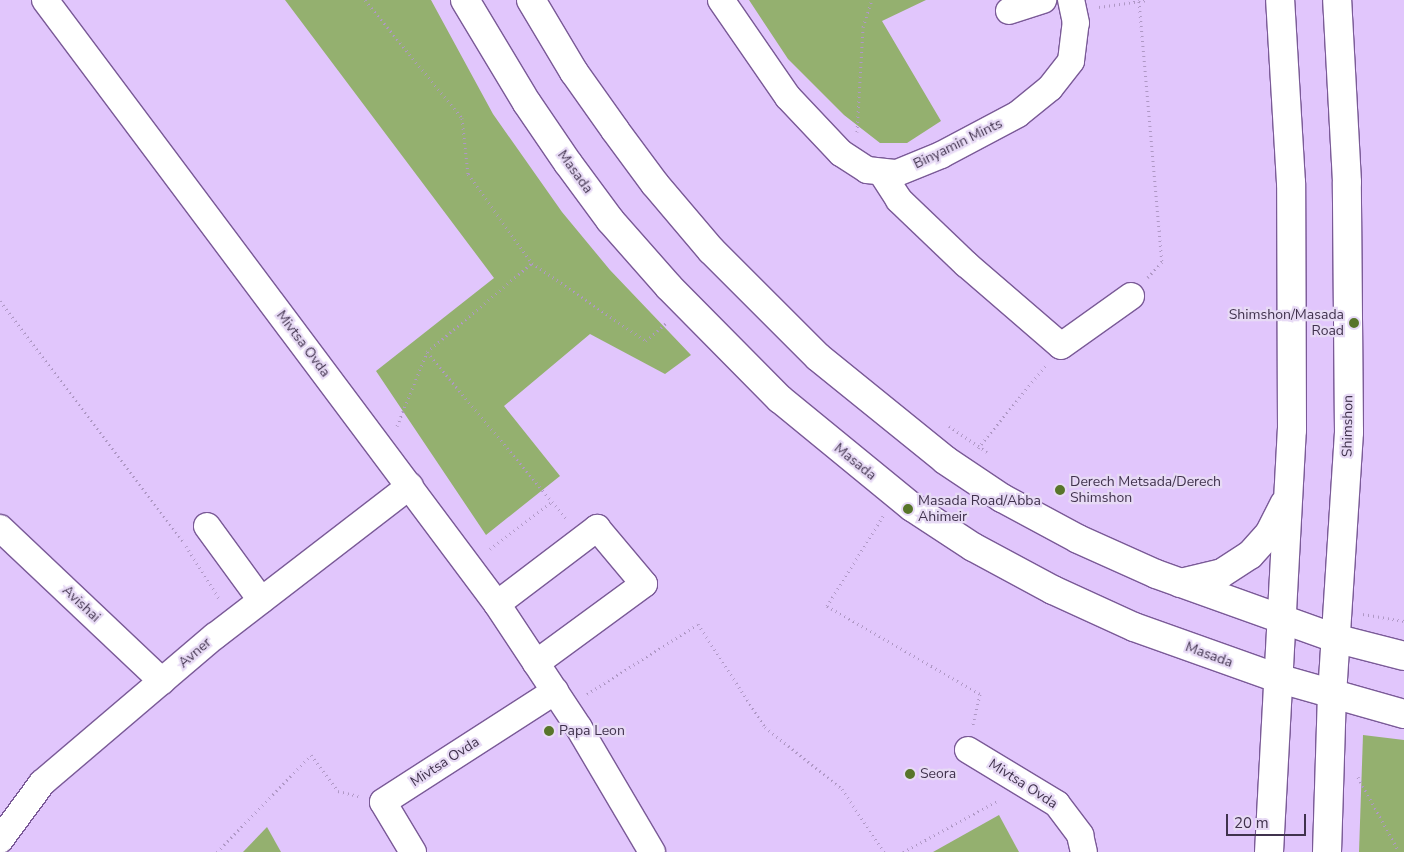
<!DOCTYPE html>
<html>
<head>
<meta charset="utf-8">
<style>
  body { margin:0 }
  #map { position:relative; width:1404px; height:852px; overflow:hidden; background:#e1c6fc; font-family:"Nunito Sans",sans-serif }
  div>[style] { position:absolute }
  .green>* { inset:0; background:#94b06f }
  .path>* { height:3px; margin-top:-1.5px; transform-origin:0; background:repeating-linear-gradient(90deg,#af98c5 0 1px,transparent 0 5px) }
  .roads { filter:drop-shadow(1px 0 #7a5a97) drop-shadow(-1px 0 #7a5a97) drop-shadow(0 1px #7a5a97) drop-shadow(0 -1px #7a5a97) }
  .minor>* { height:26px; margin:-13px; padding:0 13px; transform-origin:13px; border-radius:13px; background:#fff }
  .major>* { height:28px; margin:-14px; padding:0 14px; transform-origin:14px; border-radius:14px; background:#fff }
  .dots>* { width:14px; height:14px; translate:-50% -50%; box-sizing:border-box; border:2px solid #e7daf5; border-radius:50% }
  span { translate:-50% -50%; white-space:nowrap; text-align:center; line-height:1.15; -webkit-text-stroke:4.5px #e7daf5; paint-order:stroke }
  .street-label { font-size:14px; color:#40324d }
  .poi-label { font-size:14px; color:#40324d }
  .right { translate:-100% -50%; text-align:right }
  .left { translate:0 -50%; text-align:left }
  .scale { position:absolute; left:1226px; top:814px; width:80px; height:22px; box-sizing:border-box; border:2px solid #40324d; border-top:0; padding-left:6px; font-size:15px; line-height:18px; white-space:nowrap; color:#40324d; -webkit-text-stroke:4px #e7daf5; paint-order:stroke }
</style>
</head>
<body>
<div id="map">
  <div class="green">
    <div style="clip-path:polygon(285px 0,431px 0,493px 114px,562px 212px,610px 270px,691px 355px,665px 374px,590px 334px,504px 406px,560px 476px,486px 535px,376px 371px,494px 278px)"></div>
    <div style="clip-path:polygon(749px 0,926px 0,882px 21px,941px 121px,907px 143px,880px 143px,844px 115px,788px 59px)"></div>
    <div style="clip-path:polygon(1363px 735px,1404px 740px,1404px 852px,1359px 852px)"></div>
    <div style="clip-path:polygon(999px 815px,1019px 852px,933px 852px)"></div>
    <div style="clip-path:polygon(267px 827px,281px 852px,243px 852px)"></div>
  </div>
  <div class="path">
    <div style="left:365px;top:0;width:153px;rotate:50.6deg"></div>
    <div style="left:462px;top:118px;width:56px;rotate:83.9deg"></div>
    <div style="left:468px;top:174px;width:110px;rotate:54.3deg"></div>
    <div style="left:1139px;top:1px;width:262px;rotate:85deg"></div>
    <div style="left:1162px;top:262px;width:21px;rotate:133deg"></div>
    <div style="left:1099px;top:7px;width:49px;rotate:-8.1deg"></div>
    <div style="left:857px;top:132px;width:105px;rotate:-86.7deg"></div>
    <div style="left:863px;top:27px;width:28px;rotate:-72deg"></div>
    <div style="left:0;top:301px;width:302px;rotate:52.7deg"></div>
    <div style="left:427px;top:352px;width:217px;rotate:50.1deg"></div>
    <div style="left:397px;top:426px;width:80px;rotate:-67.9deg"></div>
    <div style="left:427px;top:352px;width:138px;rotate:-40.3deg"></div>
    <div style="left:532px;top:263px;width:138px;rotate:34.4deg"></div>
    <div style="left:646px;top:341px;width:28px;rotate:-42deg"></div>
    <div style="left:949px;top:426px;width:46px;rotate:34.4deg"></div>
    <div style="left:978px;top:448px;width:106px;rotate:-50.7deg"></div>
    <div style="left:883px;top:516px;width:106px;rotate:121.9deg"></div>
    <div style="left:827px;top:606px;width:177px;rotate:29.9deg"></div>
    <div style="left:980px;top:694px;width:32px;rotate:103deg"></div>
    <div style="left:186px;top:546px;width:64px;rotate:57.8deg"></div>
    <div style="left:490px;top:549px;width:79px;rotate:-37.3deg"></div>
    <div style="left:1363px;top:614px;width:42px;rotate:9.7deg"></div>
    <div style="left:587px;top:694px;width:131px;rotate:-32.2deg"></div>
    <div style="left:698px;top:624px;width:123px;rotate:57deg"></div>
    <div style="left:765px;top:727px;width:99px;rotate:38.8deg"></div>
    <div style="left:842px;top:789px;width:76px;rotate:56.3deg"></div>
    <div style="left:1358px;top:777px;width:85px;rotate:61.3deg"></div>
    <div style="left:217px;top:852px;width:135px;rotate:-45.9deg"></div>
    <div style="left:311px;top:755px;width:45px;rotate:53.1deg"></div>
    <div style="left:338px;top:791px;width:21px;rotate:14deg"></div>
    <div style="left:903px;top:852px;width:109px;rotate:-28.4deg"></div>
  </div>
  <div class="roads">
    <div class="minor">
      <div style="left:45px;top:0;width:754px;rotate:53.19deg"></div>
      <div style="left:497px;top:604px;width:149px;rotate:56.5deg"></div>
      <div style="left:579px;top:728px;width:144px;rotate:59.5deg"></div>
      <div style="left:721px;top:0;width:118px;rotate:55.4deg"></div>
      <div style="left:788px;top:97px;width:77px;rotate:46.6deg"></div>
      <div style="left:841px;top:153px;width:31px;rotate:33deg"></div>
      <div style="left:867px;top:170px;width:30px;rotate:6deg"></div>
      <div style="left:897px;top:173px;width:48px;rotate:-22.2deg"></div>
      <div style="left:941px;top:155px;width:87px;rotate:-28deg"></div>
      <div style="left:1018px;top:114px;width:41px;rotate:-39.1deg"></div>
      <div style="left:1050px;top:88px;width:34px;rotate:-52deg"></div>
      <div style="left:1071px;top:61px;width:38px;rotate:-83deg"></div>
      <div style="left:1076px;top:23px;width:24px;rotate:-102deg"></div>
      <div style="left:1009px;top:11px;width:36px;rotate:-18deg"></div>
      <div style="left:881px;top:172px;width:33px;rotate:57deg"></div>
      <div style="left:899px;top:200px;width:93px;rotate:43.7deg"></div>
      <div style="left:966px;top:264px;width:125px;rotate:40.8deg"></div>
      <div style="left:1061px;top:346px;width:86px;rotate:-35.5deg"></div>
      <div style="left:207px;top:526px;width:92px;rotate:53.9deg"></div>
      <div style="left:0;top:528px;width:223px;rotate:43.4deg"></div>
      <div style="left:497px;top:604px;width:126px;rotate:-37.2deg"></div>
      <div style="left:597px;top:528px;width:73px;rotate:50deg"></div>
      <div style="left:644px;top:584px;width:134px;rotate:143.8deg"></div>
      <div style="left:968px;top:750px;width:104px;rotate:31.2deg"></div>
      <div style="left:1057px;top:804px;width:39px;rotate:53deg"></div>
      <div style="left:1080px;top:835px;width:17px;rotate:77deg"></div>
      <div style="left:0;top:840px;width:71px;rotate:-53.6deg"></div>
      <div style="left:42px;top:783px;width:227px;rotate:-40.4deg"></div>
      <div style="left:215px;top:636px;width:246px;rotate:-37.6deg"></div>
      <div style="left:413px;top:852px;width:58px;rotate:-121deg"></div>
      <div style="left:383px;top:802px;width:205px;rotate:-32.8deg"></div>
    </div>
    <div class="major">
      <div style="left:465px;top:0;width:120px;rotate:59deg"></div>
      <div style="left:527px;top:103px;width:73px;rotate:55.7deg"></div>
      <div style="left:568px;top:163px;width:71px;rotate:53.6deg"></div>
      <div style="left:610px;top:220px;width:89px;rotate:48.6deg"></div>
      <div style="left:669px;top:287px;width:158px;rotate:45.3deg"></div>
      <div style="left:780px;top:399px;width:171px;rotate:39.3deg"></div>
      <div style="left:912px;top:507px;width:73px;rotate:33.3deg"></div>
      <div style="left:973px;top:547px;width:91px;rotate:28.3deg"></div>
      <div style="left:1053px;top:590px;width:89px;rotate:24.6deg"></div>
      <div style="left:1134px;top:627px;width:152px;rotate:19.6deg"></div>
      <div style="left:1277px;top:678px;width:132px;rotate:15.8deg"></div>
      <div style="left:531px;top:0;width:84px;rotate:59.2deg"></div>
      <div style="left:574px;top:72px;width:71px;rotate:54.7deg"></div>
      <div style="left:615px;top:130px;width:67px;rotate:53.5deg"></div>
      <div style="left:655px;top:184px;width:87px;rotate:49.7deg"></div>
      <div style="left:711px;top:250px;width:151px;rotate:45deg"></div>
      <div style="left:818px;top:357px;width:164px;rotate:39deg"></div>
      <div style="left:945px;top:460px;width:69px;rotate:33.7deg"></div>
      <div style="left:1002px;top:498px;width:86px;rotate:28.3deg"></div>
      <div style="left:1078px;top:539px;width:85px;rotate:24.2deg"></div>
      <div style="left:1156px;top:574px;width:193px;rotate:19.7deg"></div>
      <div style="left:1338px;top:639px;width:68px;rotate:14.4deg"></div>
      <div style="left:1180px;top:583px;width:43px;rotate:-13.4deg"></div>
      <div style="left:1222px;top:573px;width:33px;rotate:-33deg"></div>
      <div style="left:1250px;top:555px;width:28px;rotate:-48deg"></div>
      <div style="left:1269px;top:534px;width:34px;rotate:-63deg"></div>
      <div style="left:1269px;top:852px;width:423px;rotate:-86.9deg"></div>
      <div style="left:1292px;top:430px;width:247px;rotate:-90.2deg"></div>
      <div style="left:1291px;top:183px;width:183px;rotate:-93.4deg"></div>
      <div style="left:1327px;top:852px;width:157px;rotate:-88.2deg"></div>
      <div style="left:1332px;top:695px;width:264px;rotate:-86.3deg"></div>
      <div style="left:1349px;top:432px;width:250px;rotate:-90.5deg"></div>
      <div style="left:1347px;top:182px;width:182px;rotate:-93.1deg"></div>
    </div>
  </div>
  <div class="dots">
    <div style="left:1354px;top:323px;background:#58752a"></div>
    <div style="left:1060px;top:490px;background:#58752a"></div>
    <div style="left:908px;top:509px;background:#58752a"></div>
    <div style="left:549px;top:731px;background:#58752a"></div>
    <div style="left:910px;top:774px;background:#58752a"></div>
  </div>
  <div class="street-label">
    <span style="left:958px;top:144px;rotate:-26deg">Binyamin Mints</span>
    <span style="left:575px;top:172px;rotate:54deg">Masada</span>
    <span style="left:303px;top:344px;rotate:53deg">Mivtsa Ovda</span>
    <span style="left:1348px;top:426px;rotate:-89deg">Shimshon</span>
    <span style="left:855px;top:462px;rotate:39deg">Masada</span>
    <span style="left:81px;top:604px;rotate:43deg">Avishai</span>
    <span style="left:195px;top:653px;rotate:-41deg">Avner</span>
    <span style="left:1209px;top:655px;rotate:20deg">Masada</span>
    <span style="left:445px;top:762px;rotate:-33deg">Mivtsa Ovda</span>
    <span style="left:1023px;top:784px;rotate:33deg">Mivtsa Ovda</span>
  </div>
  <div class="poi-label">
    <span class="right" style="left:1344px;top:323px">Shimshon/Masada<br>Road</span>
    <span class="left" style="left:1070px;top:490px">Derech Metsada/Derech<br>Shimshon</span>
    <span class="left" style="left:918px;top:509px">Masada Road/Abba<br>Ahimeir</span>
    <span class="left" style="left:559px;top:731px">Papa Leon</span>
    <span class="left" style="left:920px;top:774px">Seora</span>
  </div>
  <div class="scale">20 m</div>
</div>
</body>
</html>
